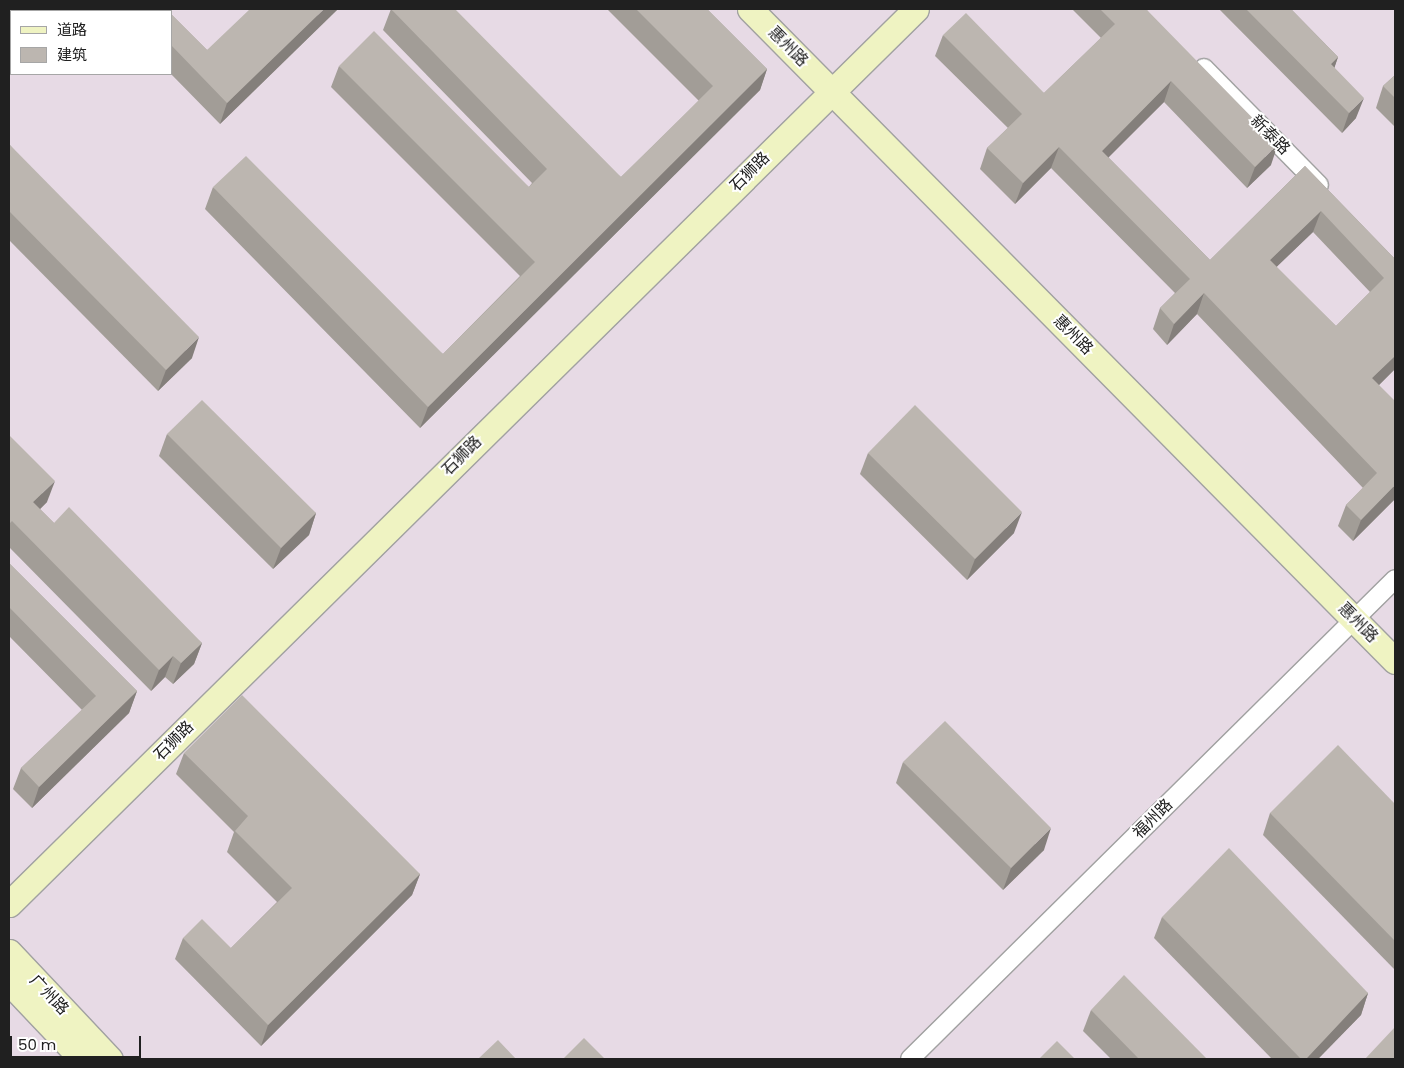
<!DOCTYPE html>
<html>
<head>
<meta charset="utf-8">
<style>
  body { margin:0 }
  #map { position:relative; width:1404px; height:1068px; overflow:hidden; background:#efede7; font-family:Poppins,"Noto Sans SC",sans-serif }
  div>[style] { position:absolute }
  .industrial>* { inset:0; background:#e7dae5 }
  .roads { filter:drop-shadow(1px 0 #a1a1a1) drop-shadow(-1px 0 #a1a1a1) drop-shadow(0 1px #a1a1a1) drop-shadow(0 -1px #a1a1a1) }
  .street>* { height:18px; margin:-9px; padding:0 9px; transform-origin:9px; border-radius:9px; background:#fff }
  .secondary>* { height:25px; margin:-12.5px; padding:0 12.5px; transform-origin:12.5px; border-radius:12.5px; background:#eff3c2 }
  .wall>* { inset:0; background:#a29d97 }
  .shaded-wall>* { inset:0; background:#847f7b }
  .building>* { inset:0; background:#bcb6b0 }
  span { translate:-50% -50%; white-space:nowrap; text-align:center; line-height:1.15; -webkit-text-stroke:4px #fff; paint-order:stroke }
  .street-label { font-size:16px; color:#202020 }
  .frame { position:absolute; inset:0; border:10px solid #202020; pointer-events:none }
  .legend { position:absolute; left:10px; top:10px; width:162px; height:65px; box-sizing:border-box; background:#fff; border:1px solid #a6a6a6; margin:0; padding:6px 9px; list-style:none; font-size:15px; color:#202020 }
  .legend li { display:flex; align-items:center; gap:10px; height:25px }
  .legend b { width:25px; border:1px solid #a6a6a6 }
  .scale { position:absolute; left:10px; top:1036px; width:131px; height:22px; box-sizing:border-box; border:2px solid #202020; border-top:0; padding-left:6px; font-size:15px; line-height:18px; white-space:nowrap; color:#202020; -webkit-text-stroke:4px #fff; paint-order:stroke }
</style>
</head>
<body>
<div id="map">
  <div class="industrial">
    <div style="clip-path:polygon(evenodd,9px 9px,1395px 9px,1395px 1059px,9px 1059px,9px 9px,11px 11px,171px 11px,171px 74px,11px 74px,11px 11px)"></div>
  </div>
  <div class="roads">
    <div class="street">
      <div style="left:1204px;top:68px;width:164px;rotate:45.5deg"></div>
      <div style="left:910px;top:1059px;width:682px;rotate:-44.7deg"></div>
    </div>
    <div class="secondary">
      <div style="left:750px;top:9px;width:917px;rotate:45.31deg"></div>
      <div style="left:9px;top:904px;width:1274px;rotate:-44.62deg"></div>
      <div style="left:9px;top:952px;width:147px;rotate:46.7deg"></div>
      <div style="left:9px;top:982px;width:106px;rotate:46.5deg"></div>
    </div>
  </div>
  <div class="wall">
    <div style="clip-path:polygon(107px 9px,166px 9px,169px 11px,110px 11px)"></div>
    <div style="clip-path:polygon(338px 9px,220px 124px,171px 74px,171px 14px,207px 50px)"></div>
    <div style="clip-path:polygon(391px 9px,621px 177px,699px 101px,607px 9px,707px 9px,767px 69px,760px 90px,420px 428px,205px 209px,213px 187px,443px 354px,520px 276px,331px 87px,339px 66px,529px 187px,532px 183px,383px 30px)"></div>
    <div style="clip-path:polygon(evenodd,1072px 9px,1146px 9px,1271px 165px,1247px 188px,1164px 102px,1108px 157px,1210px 260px,1305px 166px,1395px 259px,1395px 369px,1379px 385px,1395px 499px,1353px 541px,1338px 526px,1346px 505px,1363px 488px,1197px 314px,1167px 345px,1153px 329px,1160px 308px,1175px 293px,1051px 168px,1015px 204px,980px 169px,987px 148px,1008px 128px,935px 56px,943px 35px,1044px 93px,1101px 38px,1072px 9px,1313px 232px,1370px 292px,1336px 326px,1276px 267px,1313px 232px)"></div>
    <div style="clip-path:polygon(1219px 9px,1291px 9px,1338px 57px,1334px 68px,1356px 118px,1342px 133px)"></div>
    <div style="clip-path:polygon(1395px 75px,1395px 127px,1376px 108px,1383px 86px)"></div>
    <div style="clip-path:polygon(9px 144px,192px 358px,158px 391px,9px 240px)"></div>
    <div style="clip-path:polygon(167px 434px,316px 513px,309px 535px,273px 569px,159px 456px)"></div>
    <div style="clip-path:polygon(9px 435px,47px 502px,40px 509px,54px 523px,202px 643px,194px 664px,173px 684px,165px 677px,151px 691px,9px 547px)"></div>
    <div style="clip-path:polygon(868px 453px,1014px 533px,967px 580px,860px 474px)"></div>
    <div style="clip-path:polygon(9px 563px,137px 691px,129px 713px,32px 808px,13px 789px,21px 768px,82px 710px,9px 636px)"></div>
    <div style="clip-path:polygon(184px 753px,420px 874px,412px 895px,261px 1046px,175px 959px,183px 938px,231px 948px,277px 902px,227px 852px,234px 832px,176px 774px)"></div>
    <div style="clip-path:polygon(903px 762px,1044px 850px,1003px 890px,896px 783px)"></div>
    <div style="clip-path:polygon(1395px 804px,1395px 970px,1263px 835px,1270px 813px)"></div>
    <div style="clip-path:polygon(1162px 917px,1368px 993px,1361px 1015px,1318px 1059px,1272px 1059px,1154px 938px)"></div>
    <div style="clip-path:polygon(1091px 1010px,1207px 1059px,1111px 1059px,1083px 1031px)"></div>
  </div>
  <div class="shaded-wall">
    <div style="clip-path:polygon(324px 9px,338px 9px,220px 124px,227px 103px)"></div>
    <div style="clip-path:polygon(1338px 57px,1331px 78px,1331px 64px)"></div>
    <div style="clip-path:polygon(767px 69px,760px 90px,420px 428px,428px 407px)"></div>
    <div style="clip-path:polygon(1171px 81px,1164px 102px,1094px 172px,1102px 151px)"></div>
    <div style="clip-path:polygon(1364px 98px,1356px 118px,1342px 133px,1349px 113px)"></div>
    <div style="clip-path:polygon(1278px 144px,1271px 165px,1247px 188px,1255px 167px)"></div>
    <div style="clip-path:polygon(1059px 147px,1051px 168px,1015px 204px,1023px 183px)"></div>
    <div style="clip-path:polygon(1321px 211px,1313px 232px,1262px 281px,1270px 260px)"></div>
    <div style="clip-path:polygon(1204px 293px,1197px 314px,1167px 345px,1174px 324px)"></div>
    <div style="clip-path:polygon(199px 337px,192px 358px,158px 391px,166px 370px)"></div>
    <div style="clip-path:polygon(1395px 356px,1395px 369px,1365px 399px,1372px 378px)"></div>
    <div style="clip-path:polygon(55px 481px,47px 502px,26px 523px,33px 502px)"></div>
    <div style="clip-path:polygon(1395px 485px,1395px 499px,1353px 541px,1361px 520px)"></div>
    <div style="clip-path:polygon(1022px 512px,1014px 533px,967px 580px,975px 559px)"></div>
    <div style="clip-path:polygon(316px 513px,309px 535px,273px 569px,281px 548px)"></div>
    <div style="clip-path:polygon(202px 643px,194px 664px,173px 684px,181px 663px)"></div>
    <div style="clip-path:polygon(173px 656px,165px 677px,151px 691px,159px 670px)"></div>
    <div style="clip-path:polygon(137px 691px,129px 713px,32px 808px,39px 787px)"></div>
    <div style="clip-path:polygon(1051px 828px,1044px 850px,1003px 890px,1011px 868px)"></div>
    <div style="clip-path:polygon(420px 874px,412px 895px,261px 1046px,268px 1025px)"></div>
    <div style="clip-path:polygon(1368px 993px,1361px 1015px,1318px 1059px,1306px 1059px)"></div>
  </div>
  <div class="building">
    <div style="clip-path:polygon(136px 9px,166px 9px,169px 11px,138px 11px)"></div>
    <div style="clip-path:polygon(250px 9px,324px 9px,227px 103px,171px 45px,171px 14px,207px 50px)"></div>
    <div style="clip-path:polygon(391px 9px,455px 9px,621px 177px,713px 86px,636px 9px,707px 9px,767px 69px,428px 407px,213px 187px,246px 156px,443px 354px,535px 262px,339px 66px,374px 31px,529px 187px,547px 169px)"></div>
    <div style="clip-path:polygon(evenodd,1100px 9px,1146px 9px,1278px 144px,1255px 167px,1171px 81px,1102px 151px,1210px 260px,1305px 166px,1395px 259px,1395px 356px,1372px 378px,1395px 401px,1395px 485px,1361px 520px,1346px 505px,1377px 473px,1204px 293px,1174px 324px,1160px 308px,1190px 279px,1059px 147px,1023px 183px,987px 148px,1022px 114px,943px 35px,966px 13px,1044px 93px,1115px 24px,1100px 9px,1321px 211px,1384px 278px,1336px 326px,1270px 260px,1321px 211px)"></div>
    <div style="clip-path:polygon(1246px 9px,1291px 9px,1338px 57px,1331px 64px,1364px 98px,1349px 113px)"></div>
    <div style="clip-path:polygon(1395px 75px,1395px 98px,1383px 86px)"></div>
    <div style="clip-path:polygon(9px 144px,199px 337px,166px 370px,9px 211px)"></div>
    <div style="clip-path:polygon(202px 400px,316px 513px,281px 548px,167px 434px)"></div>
    <div style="clip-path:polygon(915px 405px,1022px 512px,975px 559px,868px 453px)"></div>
    <div style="clip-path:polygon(9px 435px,55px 481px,33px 502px,54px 523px,69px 507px,202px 643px,181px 663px,173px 656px,159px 670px,12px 521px,9px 524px)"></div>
    <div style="clip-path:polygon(9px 563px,137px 691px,39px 787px,21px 768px,96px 696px,9px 607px)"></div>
    <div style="clip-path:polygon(242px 695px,420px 874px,268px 1025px,183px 938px,202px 919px,231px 948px,292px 888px,235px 831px,248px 816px,184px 753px)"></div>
    <div style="clip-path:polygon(945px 721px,1051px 828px,1011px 868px,903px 762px)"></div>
    <div style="clip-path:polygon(1338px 745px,1395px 804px,1395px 941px,1270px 813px)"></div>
    <div style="clip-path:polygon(1229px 848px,1368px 993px,1306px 1059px,1301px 1059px,1162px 917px)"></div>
    <div style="clip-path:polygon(1124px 975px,1207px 1059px,1139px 1059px,1091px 1010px)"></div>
    <div style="clip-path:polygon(1395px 1027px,1395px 1059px,1365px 1059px)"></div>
    <div style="clip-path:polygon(584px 1038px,605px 1059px,563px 1059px)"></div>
    <div style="clip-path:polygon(498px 1040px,516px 1059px,478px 1059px)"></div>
    <div style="clip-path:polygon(1057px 1041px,1075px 1059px,1039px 1059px)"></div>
  </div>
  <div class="street-label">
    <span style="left:788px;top:47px;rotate:45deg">惠州路</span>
    <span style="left:1270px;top:135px;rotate:45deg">新泰路</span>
    <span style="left:750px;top:172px;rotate:-45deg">石狮路</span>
    <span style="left:1073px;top:335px;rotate:45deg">惠州路</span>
    <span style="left:462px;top:456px;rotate:-45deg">石狮路</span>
    <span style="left:1358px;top:623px;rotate:45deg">惠州路</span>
    <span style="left:174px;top:741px;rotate:-45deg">石狮路</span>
    <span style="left:1153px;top:819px;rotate:-45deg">福州路</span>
    <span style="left:49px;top:995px;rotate:47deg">广州路</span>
  </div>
  <div class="frame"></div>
  <ul class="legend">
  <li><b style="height:6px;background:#eff3c2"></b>道路</li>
  <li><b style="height:14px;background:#bcb6b0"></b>建筑</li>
  </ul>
  <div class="scale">50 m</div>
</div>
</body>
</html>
